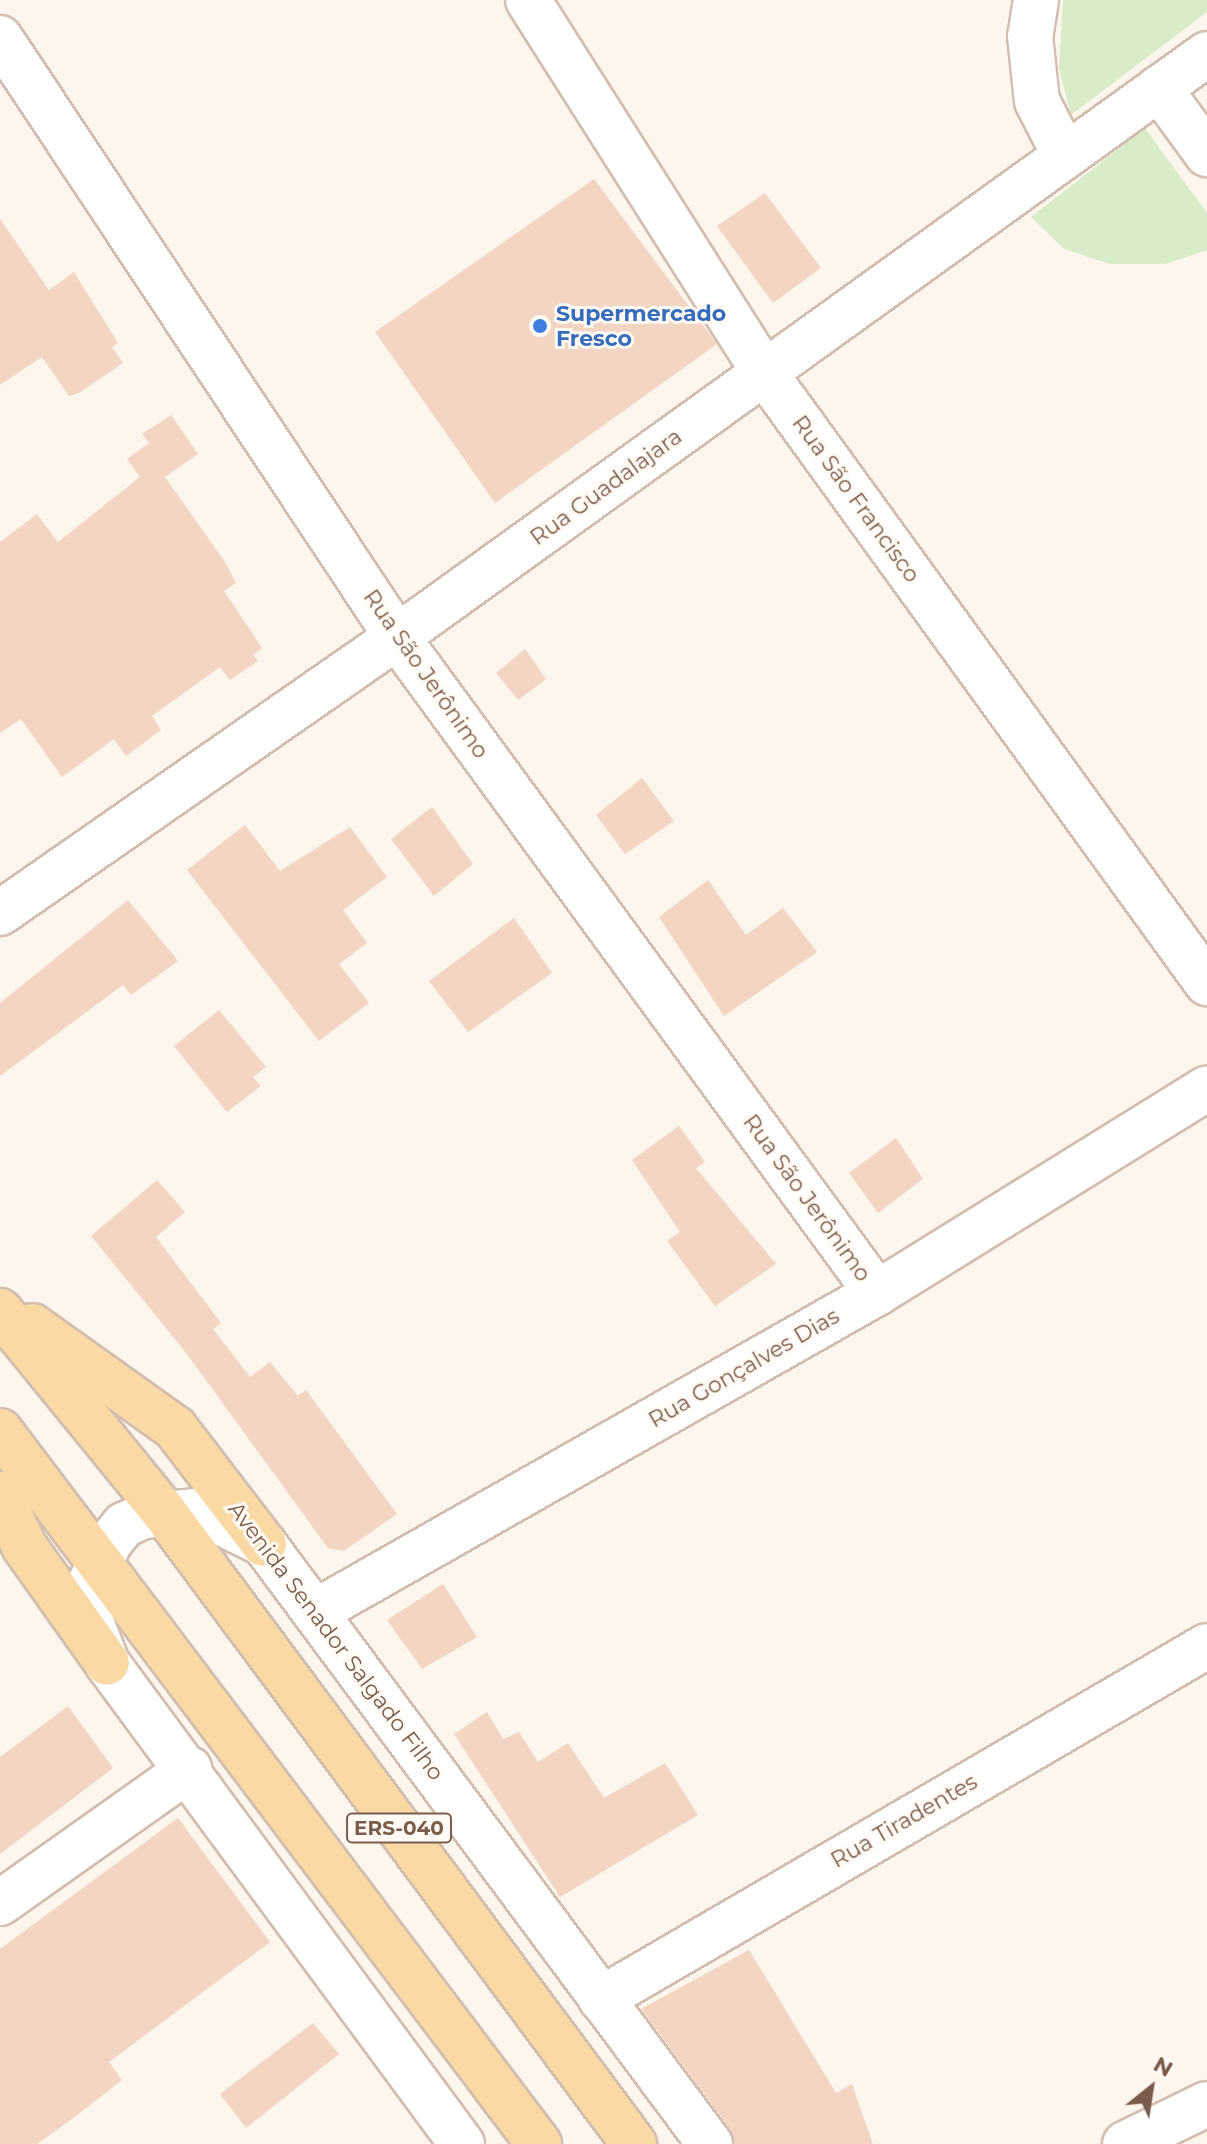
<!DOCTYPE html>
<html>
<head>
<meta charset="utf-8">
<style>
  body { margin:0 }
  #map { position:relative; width:1207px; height:2144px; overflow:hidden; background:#fdf6ec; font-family:Montserrat,sans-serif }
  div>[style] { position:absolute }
  .green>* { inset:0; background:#d8ecc9 }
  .building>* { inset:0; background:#f3d5c3 }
  .roads { filter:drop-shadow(2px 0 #d1beb0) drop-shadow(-2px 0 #d1beb0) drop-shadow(0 2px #d1beb0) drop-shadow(0 -2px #d1beb0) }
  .minor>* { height:44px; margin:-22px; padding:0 22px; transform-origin:22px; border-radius:22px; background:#fff }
  .major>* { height:44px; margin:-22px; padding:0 22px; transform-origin:22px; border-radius:22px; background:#fbd9a5 }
  .dots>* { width:22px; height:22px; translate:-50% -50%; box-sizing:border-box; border:4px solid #fffaf3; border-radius:50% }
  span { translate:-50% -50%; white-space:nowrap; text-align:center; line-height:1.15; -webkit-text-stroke:6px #fffaf3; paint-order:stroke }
  .shield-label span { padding:2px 6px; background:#fffaf3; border:2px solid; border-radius:6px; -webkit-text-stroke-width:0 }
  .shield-label { font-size:20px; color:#7a5c4d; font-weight:700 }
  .shop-label { font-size:22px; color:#366cbe; font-weight:700 }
  .left { translate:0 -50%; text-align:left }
  .street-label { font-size:22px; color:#7a5c4d }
  .north { position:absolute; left:1111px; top:2048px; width:80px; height:80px; -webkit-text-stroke:6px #fffaf3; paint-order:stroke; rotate:30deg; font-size:22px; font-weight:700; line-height:32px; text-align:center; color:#7a5c4d }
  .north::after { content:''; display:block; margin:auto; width:28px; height:36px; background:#7a5c4d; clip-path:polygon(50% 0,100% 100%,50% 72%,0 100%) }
</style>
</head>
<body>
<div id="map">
  <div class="green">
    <div style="clip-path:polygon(1063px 0,1207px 0,1207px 12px,1071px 115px,1059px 69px)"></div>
    <div style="clip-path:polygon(1145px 128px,1207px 213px,1207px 250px,1165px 264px,1110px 264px,1064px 249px,1031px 217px)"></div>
  </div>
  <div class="building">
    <div style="clip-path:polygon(594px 179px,717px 344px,495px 503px,375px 332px)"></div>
    <div style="clip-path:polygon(765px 193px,821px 268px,773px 303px,717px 226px)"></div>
    <div style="clip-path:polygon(0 219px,49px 290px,74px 272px,118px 343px,112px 347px,123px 363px,79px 393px,69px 396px,42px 357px,0 385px)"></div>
    <div style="clip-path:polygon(171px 415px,198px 454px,165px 477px,225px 562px,236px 583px,224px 591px,262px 648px,253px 655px,258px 661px,230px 680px,220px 667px,152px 716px,161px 730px,126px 756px,114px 739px,62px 777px,21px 719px,0 733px,0 542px,37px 514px,58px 542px,140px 477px,127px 459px,149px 443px,142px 434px)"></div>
    <div style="clip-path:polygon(525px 649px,546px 679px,518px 700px,496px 673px)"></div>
    <div style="clip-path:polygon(642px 778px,674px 821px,625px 854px,596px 815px)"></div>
    <div style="clip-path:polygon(432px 807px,473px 864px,434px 896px,391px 839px)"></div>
    <div style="clip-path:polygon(245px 825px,280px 871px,350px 827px,387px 877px,343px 910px,367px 943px,339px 964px,369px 1003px,319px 1041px,187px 870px)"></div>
    <div style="clip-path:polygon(708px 880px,746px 935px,783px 908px,817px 952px,724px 1016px,659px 917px)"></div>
    <div style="clip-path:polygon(128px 900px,178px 961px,131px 995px,123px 985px,0 1076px,0 1003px)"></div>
    <div style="clip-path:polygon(514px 918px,552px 973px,468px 1032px,429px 981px)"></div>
    <div style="clip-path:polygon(219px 1010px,266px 1067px,253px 1077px,261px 1086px,227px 1112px,174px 1046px)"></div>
    <div style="clip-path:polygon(679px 1126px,705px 1162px,696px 1168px,776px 1264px,715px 1306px,667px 1241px,680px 1232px,632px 1160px)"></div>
    <div style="clip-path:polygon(896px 1138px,923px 1179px,878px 1213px,849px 1173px)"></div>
    <div style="clip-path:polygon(157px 1180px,185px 1212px,156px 1237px,221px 1323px,213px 1329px,250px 1377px,270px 1362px,298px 1396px,306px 1390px,397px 1514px,344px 1551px,328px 1548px,184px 1350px,91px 1236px)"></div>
    <div style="clip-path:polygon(443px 1584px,477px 1637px,422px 1669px,387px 1620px)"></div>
    <div style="clip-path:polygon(68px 1706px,113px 1768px,0 1854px,0 1757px)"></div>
    <div style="clip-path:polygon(487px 1712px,503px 1739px,519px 1732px,538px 1762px,568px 1743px,604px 1798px,665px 1763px,698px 1815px,560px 1897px,454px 1734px)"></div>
    <div style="clip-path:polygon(178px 1818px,270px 1942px,109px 2062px,122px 2080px,76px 2116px,37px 2144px,0 2144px,0 1949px)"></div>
    <div style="clip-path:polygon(749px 1950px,836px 2093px,852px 2084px,873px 2144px,735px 2144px,730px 2129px,641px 2009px)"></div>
    <div style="clip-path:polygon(313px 2023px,339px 2054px,246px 2128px,220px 2094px)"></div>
  </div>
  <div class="roads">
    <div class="minor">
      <div style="left:528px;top:0;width:441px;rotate:57.6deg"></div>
      <div style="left:764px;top:372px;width:755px;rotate:54.06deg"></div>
      <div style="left:1036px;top:0;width:36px;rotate:99deg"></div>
      <div style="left:1030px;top:36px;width:65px;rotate:83.9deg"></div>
      <div style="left:1037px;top:101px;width:62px;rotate:63deg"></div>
      <div style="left:0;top:38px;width:719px;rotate:56.46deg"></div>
      <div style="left:397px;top:637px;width:813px;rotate:53.81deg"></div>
      <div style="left:1159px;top:88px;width:82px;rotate:54deg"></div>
      <div style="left:0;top:913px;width:484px;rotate:-34.8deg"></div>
      <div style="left:397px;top:637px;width:998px;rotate:-35.74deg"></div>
      <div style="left:315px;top:1612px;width:646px;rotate:-29.58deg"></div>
      <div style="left:877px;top:1293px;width:388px;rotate:-31.8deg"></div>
      <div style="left:0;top:1903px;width:232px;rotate:-35.3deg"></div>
      <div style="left:601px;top:1999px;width:701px;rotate:-30.22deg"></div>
      <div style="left:462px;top:2144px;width:598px;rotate:-126.43deg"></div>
      <div style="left:107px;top:1663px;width:50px;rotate:-111deg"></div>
      <div style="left:89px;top:1616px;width:33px;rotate:-88deg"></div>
      <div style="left:90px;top:1583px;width:46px;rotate:-64deg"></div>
      <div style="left:110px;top:1542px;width:22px;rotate:-51deg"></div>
      <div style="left:124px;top:1525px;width:21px;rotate:-25deg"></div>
      <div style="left:143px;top:1516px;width:54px;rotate:-5.3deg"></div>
      <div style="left:197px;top:1511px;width:75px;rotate:26.2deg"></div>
      <div style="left:264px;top:1544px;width:748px;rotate:53.38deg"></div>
      <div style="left:1125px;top:2144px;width:91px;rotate:-26deg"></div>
    </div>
    <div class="major">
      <div style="left:0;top:1311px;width:259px;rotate:50.8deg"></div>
      <div style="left:164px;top:1512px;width:788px;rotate:53.36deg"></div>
      <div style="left:32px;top:1326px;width:176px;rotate:35.5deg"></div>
      <div style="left:175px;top:1428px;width:146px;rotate:52.5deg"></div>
      <div style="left:0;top:1431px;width:894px;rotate:52.91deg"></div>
      <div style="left:0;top:1494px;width:57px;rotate:65.2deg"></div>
      <div style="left:24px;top:1546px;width:143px;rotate:54.6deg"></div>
    </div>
  </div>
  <div class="dots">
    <div style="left:540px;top:326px;background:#3f7fe0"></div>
  </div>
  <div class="shield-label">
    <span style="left:399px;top:1828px">ERS-040</span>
  </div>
  <div class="shop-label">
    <span class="left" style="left:556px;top:326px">Supermercado<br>Fresco</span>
  </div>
  <div class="street-label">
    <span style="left:606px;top:487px;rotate:-36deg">Rua Guadalajara</span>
    <span style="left:856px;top:499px;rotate:54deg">Rua São Francisco</span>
    <span style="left:426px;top:674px;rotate:55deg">Rua São Jerônimo</span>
    <span style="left:807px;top:1198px;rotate:54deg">Rua São Jerônimo</span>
    <span style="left:744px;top:1368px;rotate:-30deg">Rua Gonçalves Dias</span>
    <span style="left:336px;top:1641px;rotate:53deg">Avenida Senador Salgado Filho</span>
    <span style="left:904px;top:1821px;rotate:-30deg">Rua Tiradentes</span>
  </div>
  <div class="north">N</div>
</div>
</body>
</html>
